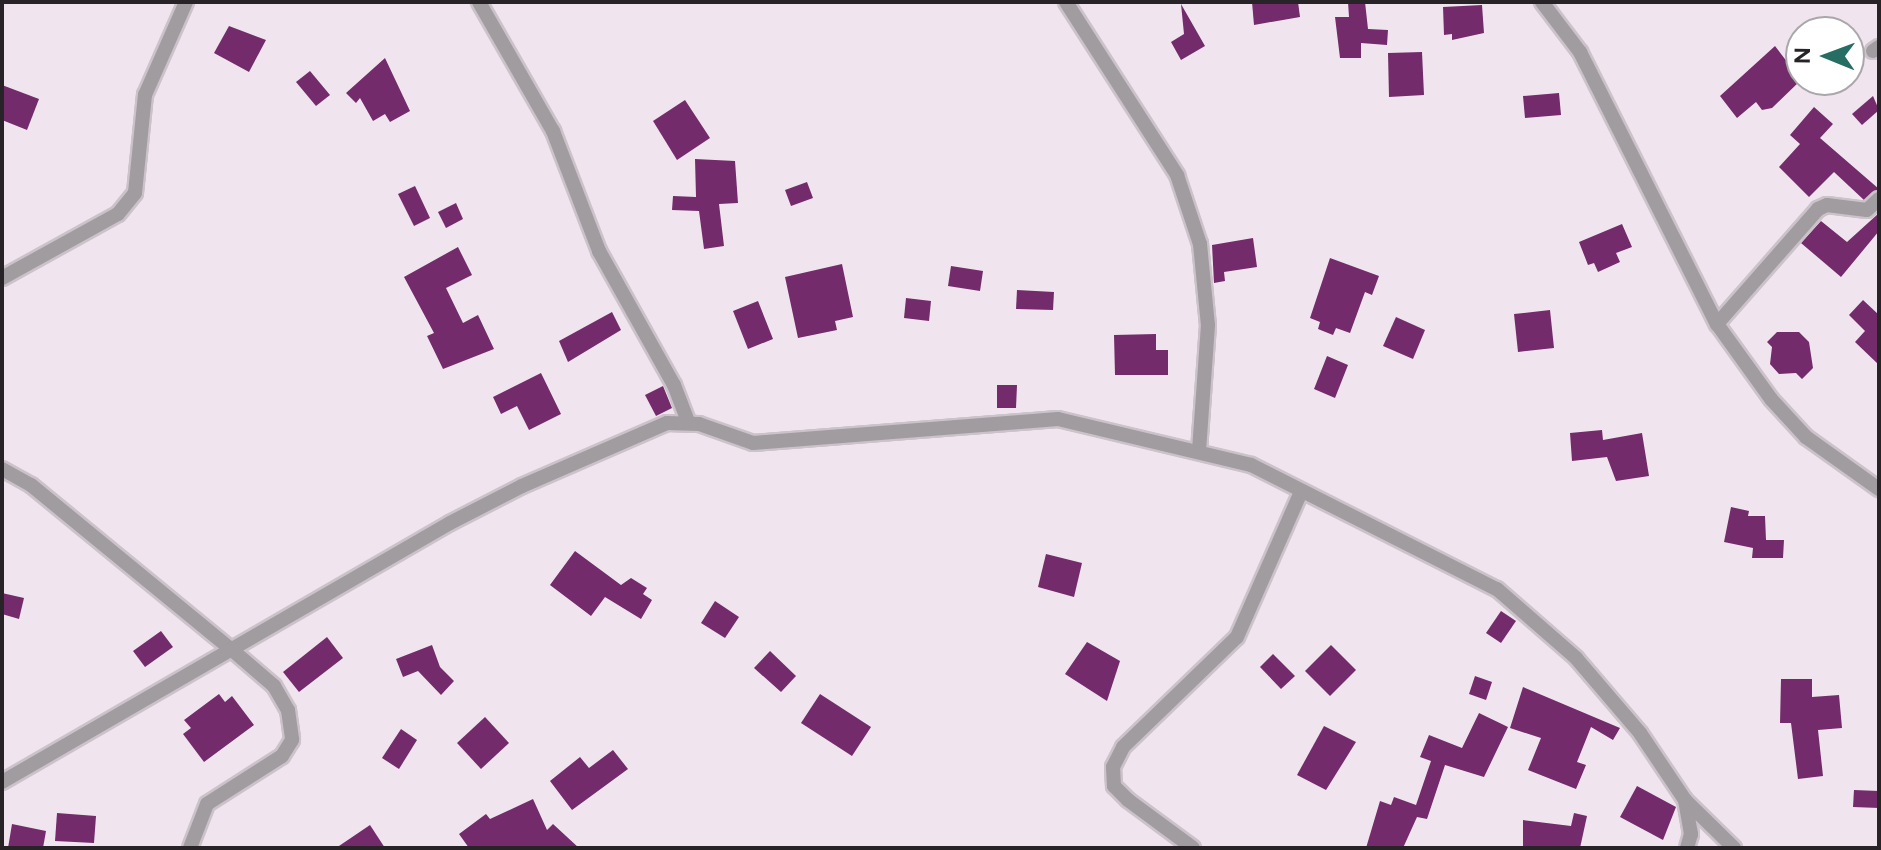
<!DOCTYPE html>
<html>
<head>
<meta charset="utf-8">
<style>
  body { margin:0 }
  #map { position:relative; width:1881px; height:850px; overflow:hidden; background:#f0e5ee; font-family:Figtree,sans-serif }
  div>[style] { position:absolute }
  .building>* { inset:0; background:#732b6b }
  .roads { filter:drop-shadow(2px 0 #ccc2ca) drop-shadow(-2px 0 #ccc2ca) drop-shadow(0 2px #ccc2ca) drop-shadow(0 -2px #ccc2ca) }
  .minor>* { height:14px; margin:-7px; padding:0 7px; transform-origin:7px; border-radius:7px; background:#a19ca0 }
  span { translate:-50% -50%; white-space:nowrap; text-align:center; line-height:1.15; -webkit-text-stroke:8px #fff; paint-order:stroke }
  .frame { position:absolute; inset:0; border:4px solid #272327; pointer-events:none }
  .north { position:absolute; left:1785px; top:16px; width:80px; height:80px; box-sizing:border-box; background:#fff; border:2px solid #a9a7a9; border-radius:50%; rotate:271deg; font-size:22px; font-weight:700; line-height:32px; text-align:center; color:#272327 }
  .north::after { content:''; display:block; margin:auto; width:28px; height:36px; background:#266d63; clip-path:polygon(50% 0,100% 100%,50% 72%,0 100%) }
</style>
</head>
<body>
<div id="map">
  <div class="building">
    <div style="clip-path:polygon(1252px 2px,1298px 2px,1300px 17px,1254px 25px)"></div>
    <div style="clip-path:polygon(1348px 2px,1365px 2px,1368px 29px,1388px 30px,1387px 45px,1361px 43px,1361px 58px,1340px 58px,1335px 17px,1349px 17px)"></div>
    <div style="clip-path:polygon(1181px 4px,1205px 46px,1181px 60px,1171px 42px,1184px 34px)"></div>
    <div style="clip-path:polygon(1482px 5px,1484px 33px,1452px 40px,1452px 34px,1444px 35px,1443px 7px)"></div>
    <div style="clip-path:polygon(229px 26px,266px 40px,249px 72px,214px 53px)"></div>
    <div style="clip-path:polygon(1775px 46px,1801px 80px,1772px 108px,1762px 110px,1756px 102px,1737px 118px,1720px 96px)"></div>
    <div style="clip-path:polygon(1422px 52px,1424px 95px,1389px 97px,1388px 53px)"></div>
    <div style="clip-path:polygon(385px 58px,410px 111px,390px 122px,385px 114px,373px 121px,360px 98px,356px 103px,346px 93px)"></div>
    <div style="clip-path:polygon(310px 71px,330px 95px,316px 106px,296px 82px)"></div>
    <div style="clip-path:polygon(2px 85px,39px 99px,27px 130px,2px 120px)"></div>
    <div style="clip-path:polygon(1559px 93px,1561px 115px,1525px 118px,1523px 96px)"></div>
    <div style="clip-path:polygon(1873px 96px,1879px 110px,1862px 125px,1852px 114px)"></div>
    <div style="clip-path:polygon(685px 100px,710px 138px,677px 160px,653px 121px)"></div>
    <div style="clip-path:polygon(1814px 107px,1833px 124px,1820px 138px,1879px 189px,1864px 200px,1834px 172px,1809px 197px,1779px 167px,1800px 144px,1790px 135px)"></div>
    <div style="clip-path:polygon(695px 159px,735px 161px,738px 203px,719px 204px,724px 246px,704px 249px,699px 211px,672px 210px,673px 196px,696px 197px)"></div>
    <div style="clip-path:polygon(807px 182px,813px 198px,791px 206px,785px 190px)"></div>
    <div style="clip-path:polygon(415px 186px,430px 218px,414px 226px,398px 194px)"></div>
    <div style="clip-path:polygon(456px 203px,463px 219px,446px 228px,438px 212px)"></div>
    <div style="clip-path:polygon(1879px 213px,1879px 231px,1841px 277px,1801px 243px,1821px 221px,1847px 242px)"></div>
    <div style="clip-path:polygon(1622px 224px,1632px 247px,1616px 253px,1620px 262px,1598px 272px,1594px 263px,1588px 265px,1579px 242px)"></div>
    <div style="clip-path:polygon(1253px 238px,1257px 267px,1224px 272px,1225px 281px,1214px 283px,1212px 245px)"></div>
    <div style="clip-path:polygon(458px 247px,472px 275px,446px 288px,463px 323px,478px 315px,494px 349px,443px 369px,427px 336px,434px 333px,404px 277px)"></div>
    <div style="clip-path:polygon(1330px 258px,1379px 276px,1372px 295px,1365px 292px,1350px 333px,1336px 328px,1333px 335px,1318px 329px,1320px 322px,1310px 318px)"></div>
    <div style="clip-path:polygon(842px 264px,853px 317px,835px 321px,837px 330px,798px 338px,785px 277px)"></div>
    <div style="clip-path:polygon(951px 266px,983px 271px,980px 291px,948px 286px)"></div>
    <div style="clip-path:polygon(1017px 290px,1054px 292px,1053px 310px,1016px 309px)"></div>
    <div style="clip-path:polygon(906px 298px,931px 301px,929px 321px,904px 318px)"></div>
    <div style="clip-path:polygon(1863px 300px,1879px 315px,1879px 365px,1855px 342px,1865px 331px,1849px 315px)"></div>
    <div style="clip-path:polygon(758px 301px,773px 339px,748px 349px,733px 311px)"></div>
    <div style="clip-path:polygon(1550px 310px,1554px 348px,1518px 352px,1514px 314px)"></div>
    <div style="clip-path:polygon(612px 312px,621px 330px,568px 362px,559px 341px)"></div>
    <div style="clip-path:polygon(1396px 317px,1425px 330px,1413px 359px,1383px 346px)"></div>
    <div style="clip-path:polygon(1777px 332px,1799px 332px,1809px 342px,1813px 368px,1802px 379px,1796px 373px,1779px 374px,1770px 364px,1772px 347px,1767px 342px)"></div>
    <div style="clip-path:polygon(1156px 334px,1156px 350px,1168px 350px,1168px 375px,1115px 375px,1114px 335px)"></div>
    <div style="clip-path:polygon(1327px 356px,1348px 365px,1335px 398px,1314px 389px)"></div>
    <div style="clip-path:polygon(541px 373px,561px 414px,529px 430px,517px 406px,501px 414px,493px 397px)"></div>
    <div style="clip-path:polygon(997px 385px,1017px 385px,1016px 408px,997px 408px)"></div>
    <div style="clip-path:polygon(663px 386px,672px 408px,656px 416px,645px 395px)"></div>
    <div style="clip-path:polygon(1602px 430px,1603px 440px,1642px 433px,1649px 476px,1616px 481px,1607px 457px,1572px 461px,1570px 433px)"></div>
    <div style="clip-path:polygon(1731px 507px,1749px 511px,1748px 516px,1765px 516px,1766px 540px,1784px 540px,1783px 558px,1752px 558px,1753px 548px,1724px 542px)"></div>
    <div style="clip-path:polygon(575px 551px,621px 585px,631px 578px,647px 588px,643px 594px,652px 600px,641px 619px,605px 597px,591px 616px,550px 585px)"></div>
    <div style="clip-path:polygon(1046px 554px,1082px 563px,1074px 597px,1038px 587px)"></div>
    <div style="clip-path:polygon(2px 593px,24px 598px,19px 619px,2px 614px)"></div>
    <div style="clip-path:polygon(715px 601px,739px 617px,725px 638px,701px 623px)"></div>
    <div style="clip-path:polygon(1501px 611px,1516px 621px,1501px 643px,1486px 633px)"></div>
    <div style="clip-path:polygon(161px 631px,173px 647px,145px 667px,133px 651px)"></div>
    <div style="clip-path:polygon(327px 637px,343px 658px,299px 692px,283px 672px)"></div>
    <div style="clip-path:polygon(1087px 642px,1120px 661px,1107px 701px,1065px 674px)"></div>
    <div style="clip-path:polygon(432px 645px,440px 667px,454px 681px,441px 695px,418px 671px,403px 677px,396px 659px)"></div>
    <div style="clip-path:polygon(1331px 645px,1356px 670px,1330px 696px,1305px 671px)"></div>
    <div style="clip-path:polygon(770px 651px,796px 676px,781px 692px,754px 668px)"></div>
    <div style="clip-path:polygon(1273px 654px,1295px 676px,1281px 689px,1260px 667px)"></div>
    <div style="clip-path:polygon(1475px 676px,1492px 682px,1486px 700px,1469px 694px)"></div>
    <div style="clip-path:polygon(1781px 679px,1812px 679px,1812px 697px,1839px 695px,1842px 728px,1818px 730px,1823px 776px,1798px 779px,1791px 723px,1780px 723px)"></div>
    <div style="clip-path:polygon(1523px 687px,1620px 728px,1613px 740px,1591px 727px,1577px 762px,1586px 765px,1576px 789px,1528px 770px,1541px 738px,1510px 728px)"></div>
    <div style="clip-path:polygon(219px 694px,225px 702px,232px 696px,254px 725px,204px 762px,183px 734px,191px 728px,184px 720px)"></div>
    <div style="clip-path:polygon(820px 694px,871px 727px,852px 756px,801px 723px)"></div>
    <div style="clip-path:polygon(1479px 713px,1508px 727px,1484px 777px,1445px 765px,1427px 819px,1417px 817px,1403px 848px,1366px 848px,1380px 801px,1391px 805px,1394px 797px,1416px 805px,1431px 761px,1420px 757px,1429px 735px,1462px 748px)"></div>
    <div style="clip-path:polygon(485px 717px,509px 743px,481px 769px,457px 743px)"></div>
    <div style="clip-path:polygon(1324px 726px,1356px 742px,1326px 790px,1297px 775px)"></div>
    <div style="clip-path:polygon(401px 729px,417px 740px,399px 769px,382px 758px)"></div>
    <div style="clip-path:polygon(613px 750px,628px 769px,572px 810px,550px 781px,580px 757px,589px 768px)"></div>
    <div style="clip-path:polygon(1637px 786px,1676px 807px,1663px 840px,1620px 817px)"></div>
    <div style="clip-path:polygon(1854px 790px,1879px 791px,1879px 808px,1853px 807px)"></div>
    <div style="clip-path:polygon(533px 799px,547px 830px,553px 824px,579px 848px,469px 848px,459px 834px,486px 814px,490px 819px)"></div>
    <div style="clip-path:polygon(57px 813px,96px 816px,94px 843px,55px 841px)"></div>
    <div style="clip-path:polygon(1574px 813px,1587px 816px,1580px 848px,1523px 847px,1523px 820px,1571px 826px)"></div>
    <div style="clip-path:polygon(12px 824px,46px 831px,43px 848px,8px 848px)"></div>
    <div style="clip-path:polygon(370px 825px,385px 848px,336px 848px)"></div>
  </div>
  <div class="roads">
    <div class="minor">
      <div style="left:479px;top:2px;width:149px;rotate:60.2deg"></div>
      <div style="left:553px;top:131px;width:129px;rotate:69deg"></div>
      <div style="left:599px;top:251px;width:154px;rotate:60.8deg"></div>
      <div style="left:674px;top:385px;width:40px;rotate:69deg"></div>
      <div style="left:1066px;top:2px;width:206px;rotate:57.3deg"></div>
      <div style="left:1177px;top:175px;width:73px;rotate:71.6deg"></div>
      <div style="left:1200px;top:244px;width:81px;rotate:84.4deg"></div>
      <div style="left:1208px;top:325px;width:126px;rotate:94.1deg"></div>
      <div style="left:1542px;top:2px;width:63px;rotate:52.8deg"></div>
      <div style="left:1580px;top:52px;width:305px;rotate:63.3deg"></div>
      <div style="left:1717px;top:324px;width:92px;rotate:54.2deg"></div>
      <div style="left:1771px;top:399px;width:52px;rotate:47.4deg"></div>
      <div style="left:1806px;top:437px;width:90px;rotate:35.5deg"></div>
      <div style="left:1873px;top:51px;width:7px;rotate:-34deg"></div>
      <div style="left:2px;top:278px;width:132px;rotate:-28.9deg"></div>
      <div style="left:118px;top:214px;width:27px;rotate:-51deg"></div>
      <div style="left:135px;top:193px;width:99px;rotate:-84.2deg"></div>
      <div style="left:145px;top:95px;width:102px;rotate:-66.2deg"></div>
      <div style="left:1717px;top:324px;width:153px;rotate:-48.7deg"></div>
      <div style="left:1818px;top:209px;width:10px;rotate:-24deg"></div>
      <div style="left:1827px;top:205px;width:40px;rotate:7.1deg"></div>
      <div style="left:1867px;top:210px;width:16px;rotate:-43deg"></div>
      <div style="left:2px;top:469px;width:33px;rotate:29deg"></div>
      <div style="left:31px;top:485px;width:259px;rotate:39.4deg"></div>
      <div style="left:231px;top:649px;width:57px;rotate:40.7deg"></div>
      <div style="left:274px;top:686px;width:28px;rotate:60deg"></div>
      <div style="left:288px;top:710px;width:30px;rotate:82deg"></div>
      <div style="left:292px;top:740px;width:19px;rotate:122deg"></div>
      <div style="left:282px;top:756px;width:89px;rotate:147.4deg"></div>
      <div style="left:207px;top:804px;width:47px;rotate:111.1deg"></div>
      <div style="left:2px;top:782px;width:517px;rotate:-30.03deg"></div>
      <div style="left:450px;top:523px;width:81px;rotate:-27.2deg"></div>
      <div style="left:522px;top:486px;width:158px;rotate:-23.5deg"></div>
      <div style="left:667px;top:423px;width:32px;rotate:2deg"></div>
      <div style="left:699px;top:424px;width:57px;rotate:19.4deg"></div>
      <div style="left:753px;top:443px;width:306px;rotate:-4.5deg"></div>
      <div style="left:1058px;top:419px;width:198px;rotate:13.4deg"></div>
      <div style="left:1251px;top:465px;width:275px;rotate:26.8deg"></div>
      <div style="left:1497px;top:589px;width:105px;rotate:41.1deg"></div>
      <div style="left:1576px;top:658px;width:99px;rotate:49.5deg"></div>
      <div style="left:1640px;top:733px;width:81px;rotate:56.1deg"></div>
      <div style="left:1685px;top:800px;width:69px;rotate:44.4deg"></div>
      <div style="left:1685px;top:800px;width:35px;rotate:80deg"></div>
      <div style="left:1691px;top:834px;width:15px;rotate:106deg"></div>
      <div style="left:1193px;top:848px;width:81px;rotate:-143.6deg"></div>
      <div style="left:1128px;top:800px;width:20px;rotate:-135deg"></div>
      <div style="left:1114px;top:786px;width:19px;rotate:-93deg"></div>
      <div style="left:1113px;top:767px;width:22px;rotate:-63deg"></div>
      <div style="left:1123px;top:747px;width:158px;rotate:-44deg"></div>
      <div style="left:1237px;top:637px;width:156px;rotate:-66.2deg"></div>
    </div>
  </div>
  <div class="frame"></div>
  <div class="north">N</div>
</div>
</body>
</html>
